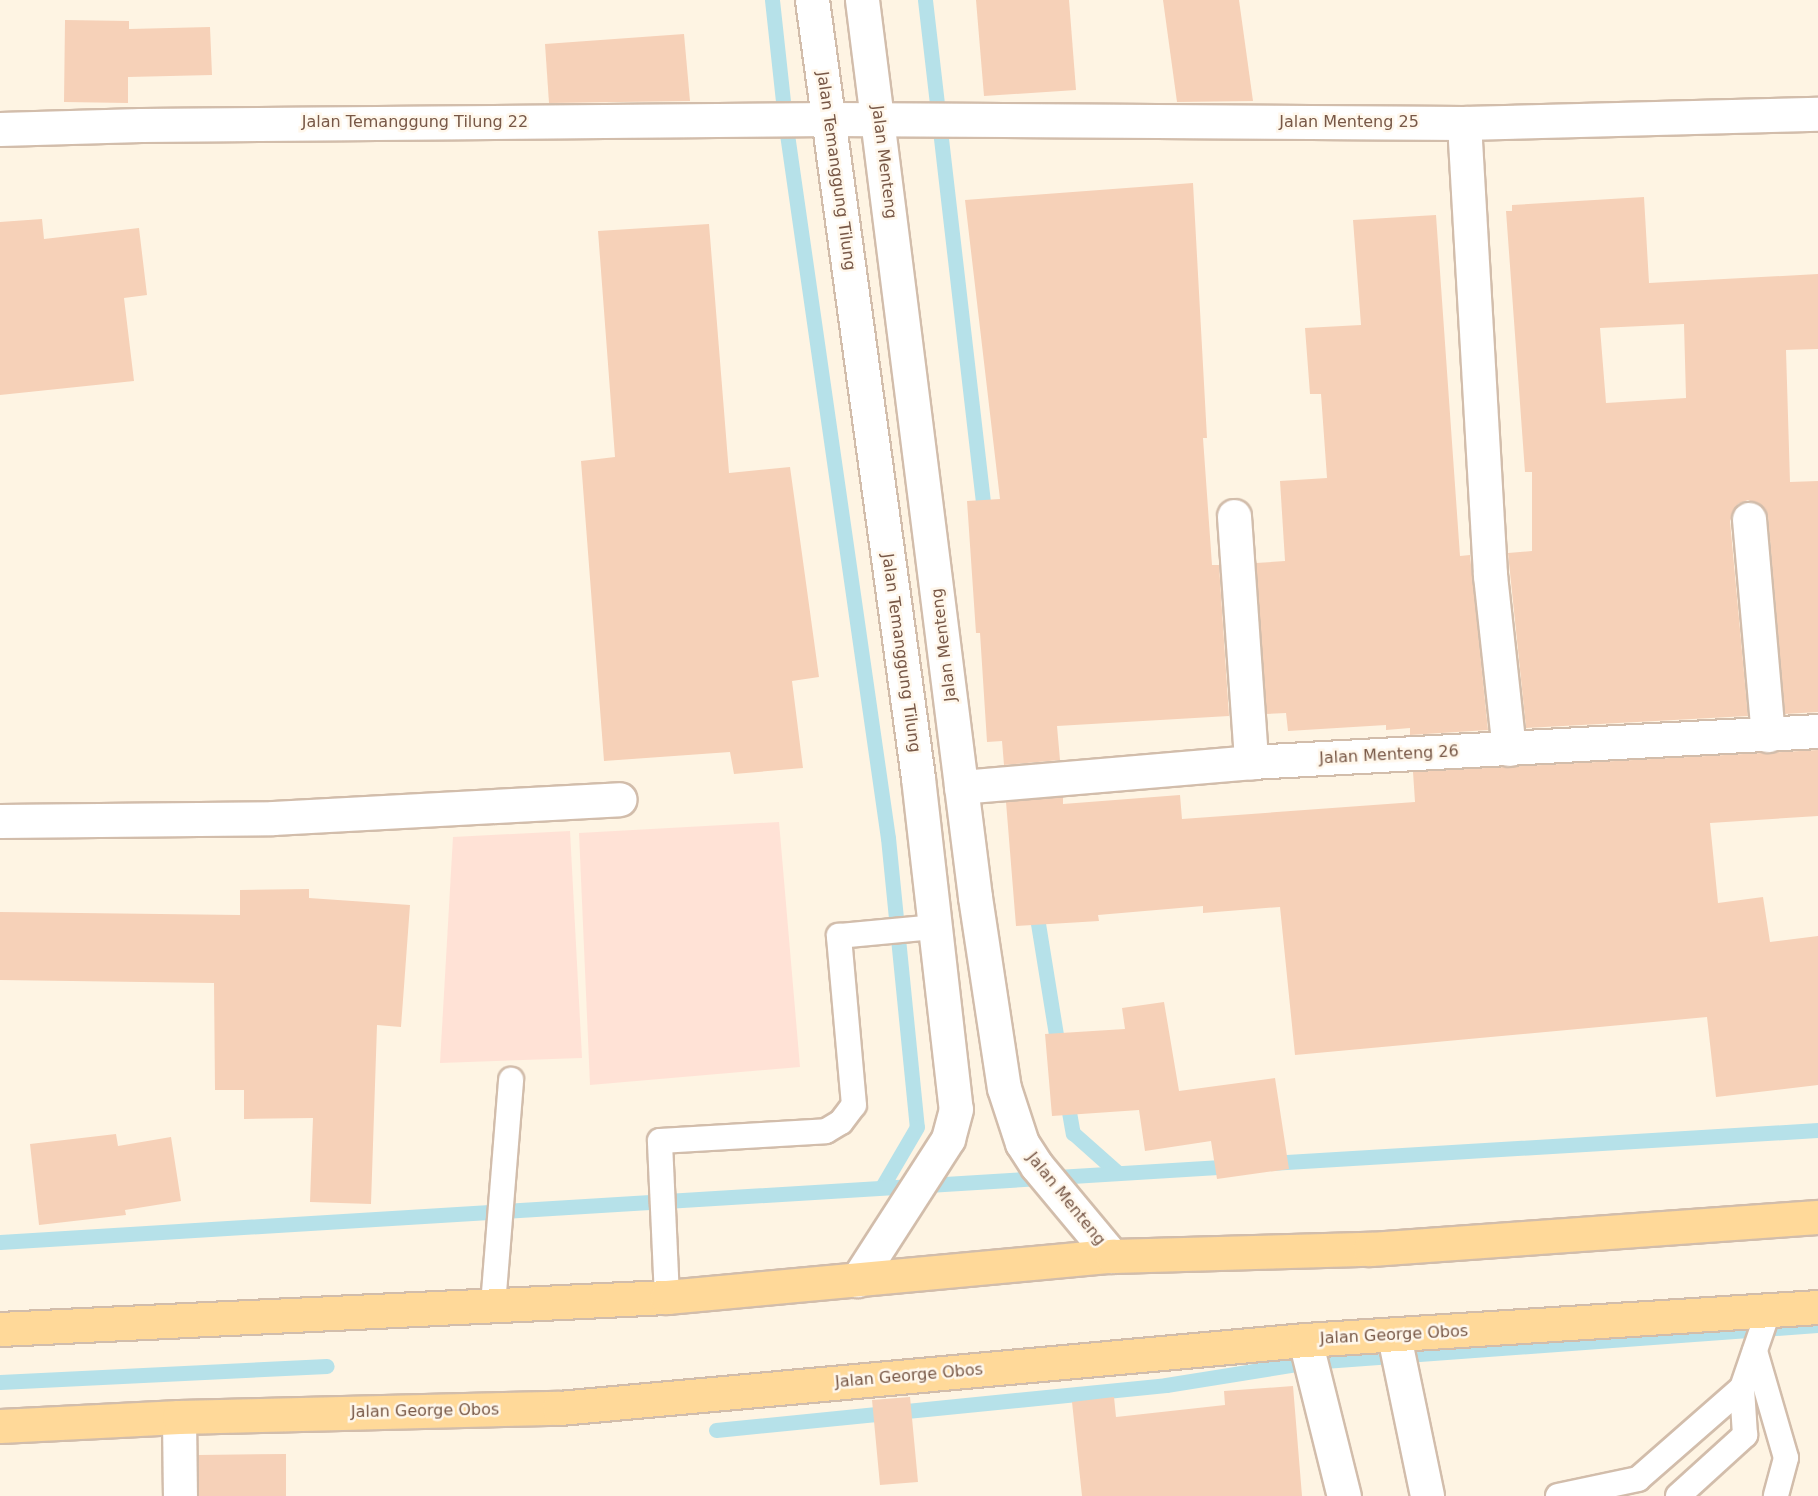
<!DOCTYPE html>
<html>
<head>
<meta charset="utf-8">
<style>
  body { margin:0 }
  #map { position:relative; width:1818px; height:1496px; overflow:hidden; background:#fef4e3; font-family:"DejaVu Sans",sans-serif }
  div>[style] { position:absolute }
  .commercial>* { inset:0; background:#ffe2d6 }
  .stream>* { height:15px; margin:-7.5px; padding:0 7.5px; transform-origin:7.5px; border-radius:7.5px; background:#b6e1e9 }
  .building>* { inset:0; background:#f6d1b8 }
  .roads { filter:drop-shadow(2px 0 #d2bdab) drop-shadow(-2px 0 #d2bdab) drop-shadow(0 2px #d2bdab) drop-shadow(0 -2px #d2bdab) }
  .service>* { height:24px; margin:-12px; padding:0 12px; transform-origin:12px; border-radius:12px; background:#fff }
  .minor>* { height:33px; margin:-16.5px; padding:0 16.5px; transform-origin:16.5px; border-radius:16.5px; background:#fff }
  .tertiary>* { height:33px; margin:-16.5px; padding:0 16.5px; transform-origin:16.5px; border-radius:16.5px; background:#fff }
  .primary>* { height:33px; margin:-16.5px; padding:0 16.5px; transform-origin:16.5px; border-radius:16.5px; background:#ffd999 }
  span { translate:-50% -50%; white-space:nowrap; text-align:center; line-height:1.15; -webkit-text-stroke:5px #fff7eb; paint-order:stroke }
  .street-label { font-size:16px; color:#785847 }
</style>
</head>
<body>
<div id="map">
  <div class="commercial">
    <div style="clip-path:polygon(779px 822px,800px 1067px,590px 1085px,579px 833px)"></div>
    <div style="clip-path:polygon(570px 831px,582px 1058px,440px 1063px,453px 837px)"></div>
  </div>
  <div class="stream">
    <div style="left:772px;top:0;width:121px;rotate:83.8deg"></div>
    <div style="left:785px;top:120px;width:725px;rotate:81.84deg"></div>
    <div style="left:888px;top:838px;width:290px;rotate:84.3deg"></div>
    <div style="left:917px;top:1127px;width:69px;rotate:120.3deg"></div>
    <div style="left:925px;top:0;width:522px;rotate:83.41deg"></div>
    <div style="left:1035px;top:905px;width:150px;rotate:80.8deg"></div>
    <div style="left:1066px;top:1095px;width:39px;rotate:80deg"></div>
    <div style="left:1073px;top:1133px;width:60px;rotate:41.6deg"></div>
    <div style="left:1270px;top:1163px;width:549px;rotate:-3.45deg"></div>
    <div style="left:0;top:1242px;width:1236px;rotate:-3.52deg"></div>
    <div style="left:0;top:1382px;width:327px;rotate:-2.8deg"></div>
    <div style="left:716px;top:1430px;width:452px;rotate:-5.7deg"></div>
    <div style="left:1166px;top:1385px;width:146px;rotate:-9.1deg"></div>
    <div style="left:1310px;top:1362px;width:509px;rotate:-4.17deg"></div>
  </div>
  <div class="building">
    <div style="clip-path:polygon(976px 0,1069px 0,1076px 90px,984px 96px)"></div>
    <div style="clip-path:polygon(1163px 0,1239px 0,1253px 101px,1177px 102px)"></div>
    <div style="clip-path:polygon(65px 20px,129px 21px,129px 29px,210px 27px,212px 75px,128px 77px,128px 103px,64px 102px)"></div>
    <div style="clip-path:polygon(684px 34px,690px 101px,549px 103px,545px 44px)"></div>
    <div style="clip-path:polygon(1193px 183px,1207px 438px,1203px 438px,1212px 565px,1219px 565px,1229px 716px,1057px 726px,1060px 760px,1004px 765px,1002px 741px,987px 742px,980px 633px,976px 633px,967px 501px,1000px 499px,965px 200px)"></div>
    <div style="clip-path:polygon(evenodd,1644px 197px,1649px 283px,1818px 274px,1818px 349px,1786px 350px,1790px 482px,1818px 481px,1818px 712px,1785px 714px,1768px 517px,1764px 508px,1748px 500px,1738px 504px,1730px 521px,1748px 716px,1526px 728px,1508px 553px,1532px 551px,1532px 472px,1525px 472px,1506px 211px,1512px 211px,1512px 205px,1644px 197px,1684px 324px,1686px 398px,1606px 403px,1600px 328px,1684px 324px)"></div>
    <div style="clip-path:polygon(1436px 215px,1460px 556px,1470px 555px,1488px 730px,1410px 735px,1410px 728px,1386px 730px,1386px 725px,1288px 731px,1286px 713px,1266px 714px,1256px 563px,1285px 561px,1280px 481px,1327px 478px,1321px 394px,1310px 394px,1305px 328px,1361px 325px,1353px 220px)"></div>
    <div style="clip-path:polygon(42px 219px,44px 239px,139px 228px,147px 295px,124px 298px,134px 381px,0 395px,0 222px)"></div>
    <div style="clip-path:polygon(709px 224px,729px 473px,790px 467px,819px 677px,792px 681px,803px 768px,734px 774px,730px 752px,604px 761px,581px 461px,615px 457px,598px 231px)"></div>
    <div style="clip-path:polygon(1818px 750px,1818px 816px,1710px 823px,1718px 903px,1763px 897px,1770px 942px,1818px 936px,1818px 1085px,1716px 1097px,1707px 1017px,1295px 1055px,1280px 907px,1203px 913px,1203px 906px,1098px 915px,1099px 921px,1016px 926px,1006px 802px,1063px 797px,1063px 804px,1180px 795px,1182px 819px,1415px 802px,1413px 772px)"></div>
    <div style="clip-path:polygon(309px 889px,309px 898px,410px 905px,401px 1027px,377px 1025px,371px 1204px,310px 1202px,313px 1118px,244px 1119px,244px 1090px,215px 1090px,214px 983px,0 980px,0 912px,240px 915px,240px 890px)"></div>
    <div style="clip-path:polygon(1164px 1002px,1179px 1091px,1275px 1078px,1289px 1169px,1217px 1179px,1211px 1141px,1145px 1151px,1139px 1110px,1052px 1116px,1045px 1034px,1125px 1029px,1122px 1008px)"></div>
    <div style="clip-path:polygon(116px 1134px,118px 1146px,171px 1137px,181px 1201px,125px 1210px,126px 1215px,39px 1225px,30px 1144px)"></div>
    <div style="clip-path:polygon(1293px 1386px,1302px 1496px,1082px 1496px,1072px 1402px,1114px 1397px,1116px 1417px,1225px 1405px,1224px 1391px)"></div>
    <div style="clip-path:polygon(910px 1397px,918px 1482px,880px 1485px,872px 1400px)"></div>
    <div style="clip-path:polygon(286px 1454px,286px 1496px,199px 1496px,198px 1455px)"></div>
  </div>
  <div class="roads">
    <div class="service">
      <div style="left:667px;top:1297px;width:156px;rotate:-92.6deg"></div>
      <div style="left:660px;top:1141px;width:166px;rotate:-3.4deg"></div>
      <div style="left:826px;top:1131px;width:17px;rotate:-31deg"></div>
      <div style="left:841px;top:1122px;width:21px;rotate:-53deg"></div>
      <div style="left:854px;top:1105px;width:170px;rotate:-95.1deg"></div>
      <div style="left:839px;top:936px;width:96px;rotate:-5.4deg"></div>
      <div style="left:493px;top:1305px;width:226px;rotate:-85.4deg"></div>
      <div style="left:1755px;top:1351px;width:111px;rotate:73.8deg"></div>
      <div style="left:1786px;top:1458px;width:39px;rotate:105deg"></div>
      <div style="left:1558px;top:1496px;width:82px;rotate:-12deg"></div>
      <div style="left:1638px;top:1479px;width:138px;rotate:-41.2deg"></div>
      <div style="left:1742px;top:1388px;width:80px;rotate:-71.1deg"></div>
      <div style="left:1678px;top:1496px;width:91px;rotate:-42.3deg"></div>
      <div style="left:1745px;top:1435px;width:47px;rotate:-93.7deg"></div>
    </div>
    <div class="minor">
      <div style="left:1464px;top:123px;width:453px;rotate:86.7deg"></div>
      <div style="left:1490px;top:575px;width:175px;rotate:83.8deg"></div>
      <div style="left:0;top:129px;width:141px;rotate:-1.6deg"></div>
      <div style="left:141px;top:125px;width:689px;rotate:-0.5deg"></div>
      <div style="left:830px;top:119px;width:634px;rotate:0.36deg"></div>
      <div style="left:1464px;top:123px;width:354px;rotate:-1.5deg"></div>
      <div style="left:1234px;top:516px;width:247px;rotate:86deg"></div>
      <div style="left:1749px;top:519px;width:217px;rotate:85deg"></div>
      <div style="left:961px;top:787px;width:291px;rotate:-4.9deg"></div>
      <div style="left:1251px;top:762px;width:568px;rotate:-3.13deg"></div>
      <div style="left:0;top:821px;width:273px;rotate:-0.6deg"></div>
      <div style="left:273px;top:818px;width:347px;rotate:-3.1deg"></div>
      <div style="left:179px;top:1417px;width:79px;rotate:89.3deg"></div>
    </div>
    <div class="tertiary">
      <div style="left:812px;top:0;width:785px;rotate:82.24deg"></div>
      <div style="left:918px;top:778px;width:333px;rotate:83.5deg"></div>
      <div style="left:956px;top:1109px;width:31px;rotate:105deg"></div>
      <div style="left:948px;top:1139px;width:168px;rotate:122.8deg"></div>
      <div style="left:862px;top:0;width:904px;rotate:82.82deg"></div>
      <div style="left:975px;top:897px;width:193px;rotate:81.4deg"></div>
      <div style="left:1004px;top:1088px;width:58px;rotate:71.9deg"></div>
      <div style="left:1022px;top:1143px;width:27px;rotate:57deg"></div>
      <div style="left:1037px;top:1166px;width:117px;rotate:50.2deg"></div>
      <div style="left:1394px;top:1336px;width:163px;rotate:78.3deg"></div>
      <div style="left:1305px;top:1340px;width:161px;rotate:76deg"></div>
    </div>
    <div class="primary">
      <div style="left:0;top:1329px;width:668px;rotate:-2.75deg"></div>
      <div style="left:667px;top:1297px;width:447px;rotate:-5.3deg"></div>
      <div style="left:1112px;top:1256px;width:258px;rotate:-1.6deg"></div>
      <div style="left:1370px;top:1249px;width:449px;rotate:-4.1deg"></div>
      <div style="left:0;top:1426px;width:179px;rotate:-2.9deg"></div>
      <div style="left:179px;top:1417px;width:380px;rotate:-1.4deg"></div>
      <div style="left:559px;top:1408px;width:749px;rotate:-5.21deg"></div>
      <div style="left:1305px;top:1340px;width:514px;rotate:-3.68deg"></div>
    </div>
  </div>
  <div class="street-label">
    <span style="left:415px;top:122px">Jalan Temanggung Tilung 22</span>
    <span style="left:1349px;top:122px">Jalan Menteng 25</span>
    <span style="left:884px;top:162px;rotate:83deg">Jalan Menteng</span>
    <span style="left:836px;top:171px;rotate:82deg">Jalan Temanggung Tilung</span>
    <span style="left:944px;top:645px;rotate:-97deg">Jalan Menteng</span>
    <span style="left:901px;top:653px;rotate:82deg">Jalan Temanggung Tilung</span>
    <span style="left:1389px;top:755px;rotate:-3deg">Jalan Menteng 26</span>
    <span style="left:1066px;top:1199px;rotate:51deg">Jalan Menteng</span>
    <span style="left:1394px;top:1335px;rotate:-3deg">Jalan George Obos</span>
    <span style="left:909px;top:1376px;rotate:-5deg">Jalan George Obos</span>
    <span style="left:425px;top:1411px;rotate:-1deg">Jalan George Obos</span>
  </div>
</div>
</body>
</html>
